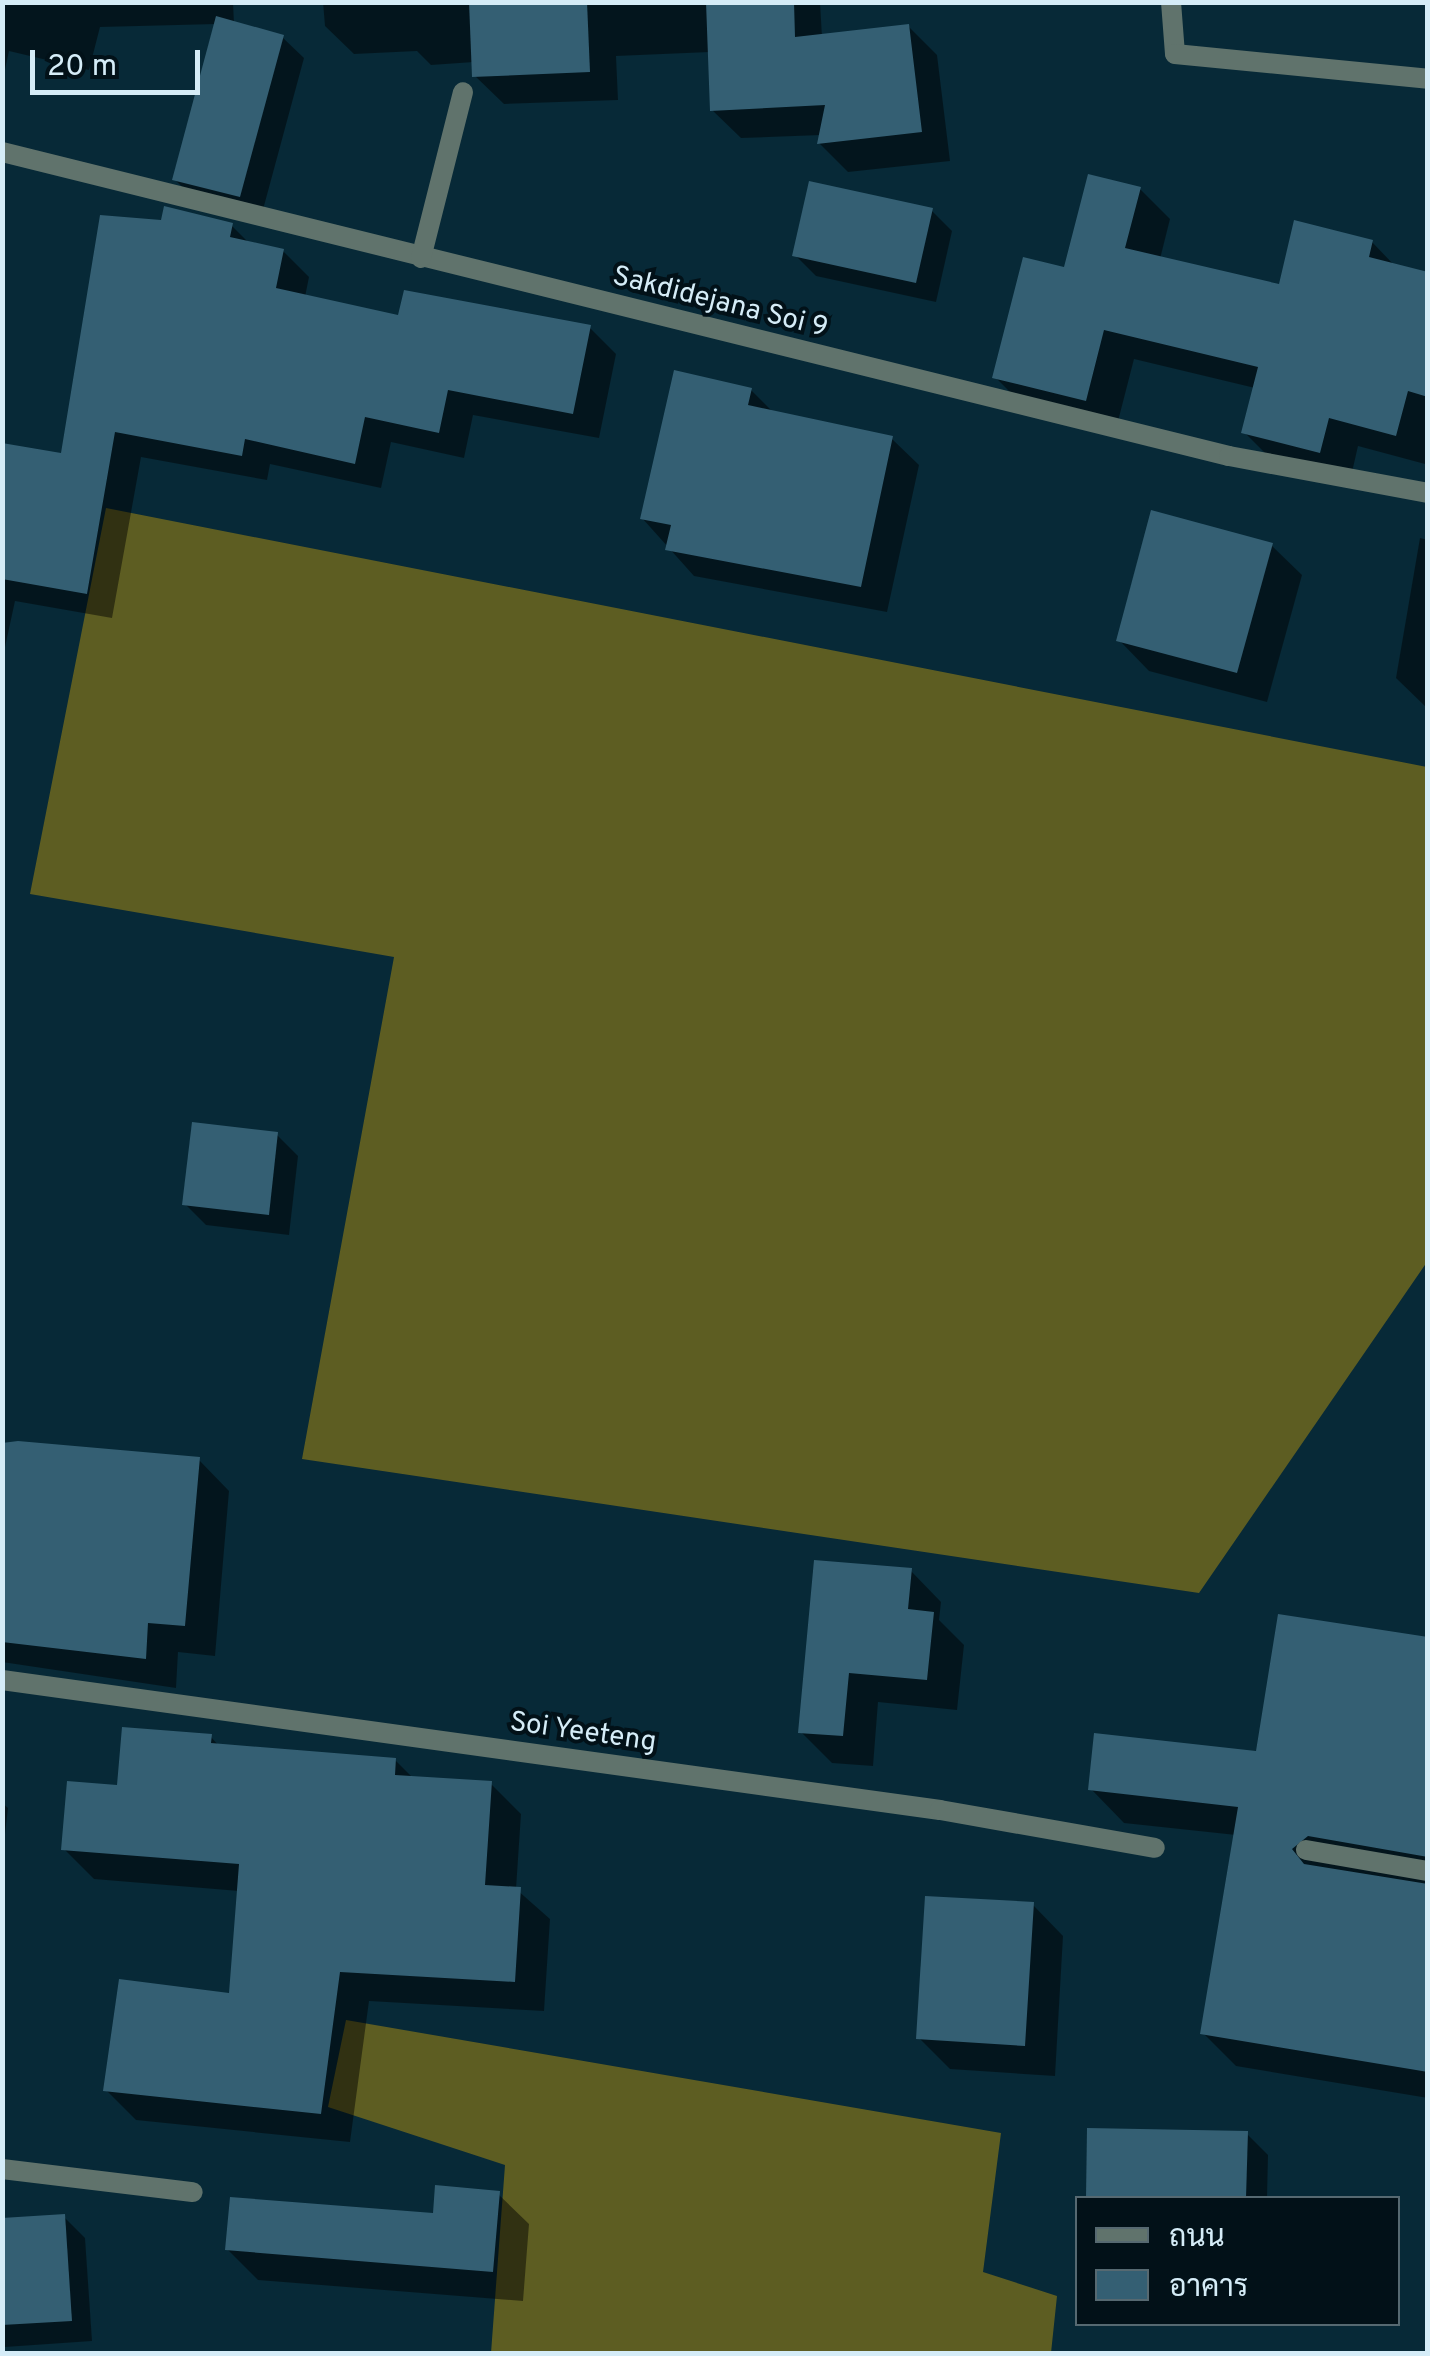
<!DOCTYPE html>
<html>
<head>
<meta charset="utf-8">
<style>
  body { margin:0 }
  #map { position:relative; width:1430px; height:2356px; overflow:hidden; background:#072937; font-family:Overpass,Sarabun,sans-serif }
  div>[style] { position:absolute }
  .forest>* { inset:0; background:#5d5d22 }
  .shadow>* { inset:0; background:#0007 }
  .building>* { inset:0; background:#345f73 }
  .minor>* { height:20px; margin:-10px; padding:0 10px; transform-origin:10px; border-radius:10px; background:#60736c }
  span { translate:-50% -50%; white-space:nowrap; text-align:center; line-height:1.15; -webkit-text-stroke:8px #021118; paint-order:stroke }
  .street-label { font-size:28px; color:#d5ecf7 }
  .frame { position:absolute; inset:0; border:5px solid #d5ecf7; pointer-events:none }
  .legend { position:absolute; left:1075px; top:2196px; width:325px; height:130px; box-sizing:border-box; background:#021118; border:2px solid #566971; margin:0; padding:12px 18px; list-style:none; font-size:30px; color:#d5ecf7 }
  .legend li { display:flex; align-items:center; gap:20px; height:50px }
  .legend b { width:50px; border:2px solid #566971 }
  .scale { position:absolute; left:30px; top:50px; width:170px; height:45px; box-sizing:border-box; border:5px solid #d5ecf7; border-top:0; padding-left:12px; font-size:30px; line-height:35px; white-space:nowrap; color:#d5ecf7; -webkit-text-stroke:8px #021118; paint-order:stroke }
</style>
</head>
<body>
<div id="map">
  <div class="forest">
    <div style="clip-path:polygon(106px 508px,1427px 767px,1427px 1262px,1199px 1593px,302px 1459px,394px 957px,30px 894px)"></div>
    <div style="clip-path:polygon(346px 2020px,1001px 2133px,983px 2272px,1057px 2296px,1051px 2353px,491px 2353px,505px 2165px,328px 2107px)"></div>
  </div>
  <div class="shadow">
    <div style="clip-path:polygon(2px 2px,233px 2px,234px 24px,282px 37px,304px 58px,261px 217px,196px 200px,174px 179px,217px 24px,100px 27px,89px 70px,9px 51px,2px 83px)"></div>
    <div style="clip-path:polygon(323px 2px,820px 2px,822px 37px,908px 26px,937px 55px,950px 161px,848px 172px,819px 143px,821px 135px,741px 138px,712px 110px,710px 52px,616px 56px,618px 100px,504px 104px,475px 76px,474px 62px,431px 65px,417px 51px,354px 54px,325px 26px)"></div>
    <div style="clip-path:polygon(1140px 189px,1170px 219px,1160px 259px,1280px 287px,1372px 242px,1395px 266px,1428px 274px,1425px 464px,1358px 446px,1350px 481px,1274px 462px,1244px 432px,1255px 388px,1134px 359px,1116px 429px,1025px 407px,995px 377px,1066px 270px)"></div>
    <div style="clip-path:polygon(931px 210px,952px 231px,936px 302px,816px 276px,795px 255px)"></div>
    <div style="clip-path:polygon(232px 226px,250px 244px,283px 251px,309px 277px,305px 297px,400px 318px,590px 328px,616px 354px,599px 438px,473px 415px,464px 458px,391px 442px,381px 488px,270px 464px,267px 480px,141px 457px,112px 618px,15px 601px,2px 661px,2px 445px,63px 456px)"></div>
    <div style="clip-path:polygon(751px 390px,774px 413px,892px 439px,919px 465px,887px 612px,694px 576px,642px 518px)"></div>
    <div style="clip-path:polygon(1420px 538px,1428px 540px,1428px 709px,1396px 678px)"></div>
    <div style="clip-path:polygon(1271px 545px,1302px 575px,1267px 702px,1149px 671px,1119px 640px)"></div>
    <div style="clip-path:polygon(277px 1135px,298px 1156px,289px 1235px,206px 1225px,185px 1204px)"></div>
    <div style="clip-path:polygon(2px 1443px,199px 1460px,229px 1491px,215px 1656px,178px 1652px,176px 1688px,2px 1662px)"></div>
    <div style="clip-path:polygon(911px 1571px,941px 1602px,939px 1620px,964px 1645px,957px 1710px,878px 1702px,873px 1766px,832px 1763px,801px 1732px)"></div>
    <div style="clip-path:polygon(1428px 1640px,1428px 2098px,1236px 2066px,1203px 2033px,1236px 1835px,1124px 1823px,1091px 1789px,1258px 1753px)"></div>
    <div style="clip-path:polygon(211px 1737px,220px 1747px,395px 1760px,414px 1779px,491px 1784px,521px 1814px,516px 1889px,550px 1919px,544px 2011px,369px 2001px,350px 2142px,136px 2120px,106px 2090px,231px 1996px,239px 1891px,94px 1879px,64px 1849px,119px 1788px)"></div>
    <div style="clip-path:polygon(2px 1803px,8px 1808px,2px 1860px)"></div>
    <div style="clip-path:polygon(1033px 1905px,1063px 1936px,1055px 2076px,950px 2069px,919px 2038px)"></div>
    <div style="clip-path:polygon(1090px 2131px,1247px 2134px,1268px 2155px,1267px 2198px,1089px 2198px)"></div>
    <div style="clip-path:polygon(498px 2194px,529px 2224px,523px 2301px,258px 2280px,227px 2249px,435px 2216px)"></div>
    <div style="clip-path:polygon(64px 2217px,85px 2238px,92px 2341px,5px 2347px,2px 2221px)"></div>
  </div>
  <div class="building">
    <div style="clip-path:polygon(469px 2px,587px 2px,590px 72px,472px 77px)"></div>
    <div style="clip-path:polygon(706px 2px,794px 2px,795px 37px,909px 24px,922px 132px,817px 144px,825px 105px,710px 111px)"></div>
    <div style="clip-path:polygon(216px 16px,284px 35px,240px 197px,172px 180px)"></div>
    <div style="clip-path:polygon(1088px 174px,1141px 187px,1125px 248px,1279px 284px,1294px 220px,1373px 240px,1369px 257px,1428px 272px,1428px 397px,1408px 391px,1396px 436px,1329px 418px,1320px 453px,1241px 433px,1258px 367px,1104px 330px,1086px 401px,992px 378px,1023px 257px,1064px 267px)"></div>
    <div style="clip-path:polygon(809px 181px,933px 208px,916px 283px,792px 256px)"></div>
    <div style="clip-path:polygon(164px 206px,233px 223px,230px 237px,284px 249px,276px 288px,398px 315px,404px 290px,591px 325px,573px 414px,448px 390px,439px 433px,365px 417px,355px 464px,245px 439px,242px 456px,115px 432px,87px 594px,2px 579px,2px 443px,61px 453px,100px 215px,161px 220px)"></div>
    <div style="clip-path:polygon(674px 370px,752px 388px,748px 405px,893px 436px,861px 587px,665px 550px,671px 525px,640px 519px)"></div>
    <div style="clip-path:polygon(1151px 510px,1273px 543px,1237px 673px,1116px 641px)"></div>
    <div style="clip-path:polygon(192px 1122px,278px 1132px,269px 1215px,182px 1205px)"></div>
    <div style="clip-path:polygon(18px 1441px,200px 1457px,185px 1626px,148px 1623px,146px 1659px,2px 1642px,2px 1443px)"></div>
    <div style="clip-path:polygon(814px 1560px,912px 1568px,908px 1609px,934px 1612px,927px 1680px,849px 1673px,843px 1736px,798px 1733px)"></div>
    <div style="clip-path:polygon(1278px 1614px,1428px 1637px,1428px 1857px,1308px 1836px,1292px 1849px,1304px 1864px,1428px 1884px,1428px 2072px,1200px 2034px,1238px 1807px,1088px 1790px,1094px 1733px,1256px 1751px)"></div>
    <div style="clip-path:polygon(122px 1727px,212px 1734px,211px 1743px,396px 1758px,395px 1775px,492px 1781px,485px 1885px,521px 1887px,515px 1982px,340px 1972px,321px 2114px,103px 2091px,119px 1979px,229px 1993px,239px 1864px,61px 1850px,67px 1781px,117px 1785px)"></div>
    <div style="clip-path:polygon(925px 1896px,1034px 1902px,1025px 2046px,916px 2039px)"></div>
    <div style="clip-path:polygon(1087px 2128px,1248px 2131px,1246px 2198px,1086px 2198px)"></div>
    <div style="clip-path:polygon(435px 2185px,500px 2191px,493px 2272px,225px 2250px,230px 2197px,433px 2213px)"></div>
    <div style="clip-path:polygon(65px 2214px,72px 2321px,2px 2325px,2px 2218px)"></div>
  </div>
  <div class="minor">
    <div style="left:1171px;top:2px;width:52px;rotate:85.6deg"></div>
    <div style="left:1175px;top:54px;width:254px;rotate:5.6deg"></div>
    <div style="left:2px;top:152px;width:1264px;rotate:13.92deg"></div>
    <div style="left:1229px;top:456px;width:202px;rotate:10.5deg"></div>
    <div style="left:421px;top:258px;width:171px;rotate:-75.8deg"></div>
    <div style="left:2px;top:1680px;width:947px;rotate:7.89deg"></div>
    <div style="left:940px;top:1810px;width:218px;rotate:10deg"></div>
    <div style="left:1306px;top:1850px;width:124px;rotate:9.8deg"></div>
    <div style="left:2px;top:2169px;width:192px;rotate:6.9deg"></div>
  </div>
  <div class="street-label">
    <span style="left:720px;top:303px;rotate:14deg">Sakdidejana Soi 9</span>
    <span style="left:583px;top:1733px;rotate:8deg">Soi Yeeteng</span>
  </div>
  <div class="frame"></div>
  <ul class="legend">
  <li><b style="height:12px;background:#60736c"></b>ถนน</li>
  <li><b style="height:28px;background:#345f73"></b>อาคาร</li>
  </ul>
  <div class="scale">20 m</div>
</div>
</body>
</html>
